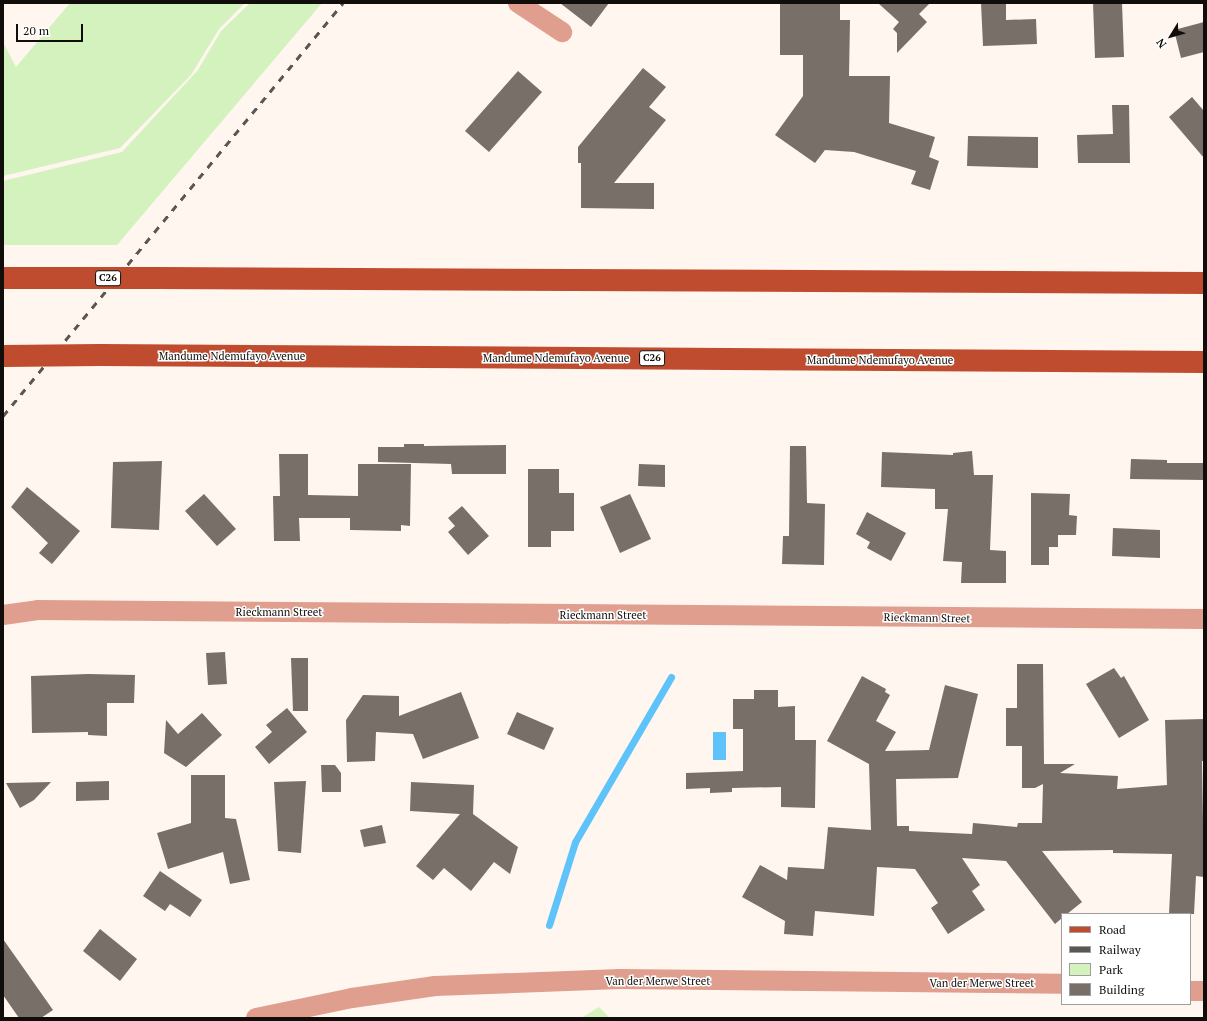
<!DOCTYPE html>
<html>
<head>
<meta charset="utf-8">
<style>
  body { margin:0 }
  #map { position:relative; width:1207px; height:1021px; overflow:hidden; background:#fef6ef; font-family:"PT Serif",serif }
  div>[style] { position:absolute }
  .green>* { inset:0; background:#d3f2bd }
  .water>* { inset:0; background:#5ec3fb }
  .stream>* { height:7px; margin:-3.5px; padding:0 3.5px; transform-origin:3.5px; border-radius:3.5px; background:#5ec3fb }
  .building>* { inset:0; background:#787068 }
  .street>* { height:20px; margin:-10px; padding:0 10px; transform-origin:10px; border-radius:10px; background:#e09e8e }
  .primary>* { height:22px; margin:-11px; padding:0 11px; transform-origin:11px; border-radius:11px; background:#c04c2f }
  .rail>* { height:3px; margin-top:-1.5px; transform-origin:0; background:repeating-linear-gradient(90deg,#5a5651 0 7px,transparent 0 14px) }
  .primary-bridge>* { height:22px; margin:-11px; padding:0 11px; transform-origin:11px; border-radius:11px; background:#c04c2f }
  span { translate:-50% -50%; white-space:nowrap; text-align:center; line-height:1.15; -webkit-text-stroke:3px #fff; paint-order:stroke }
  .shield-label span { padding:1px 3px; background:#fff; border:1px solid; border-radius:3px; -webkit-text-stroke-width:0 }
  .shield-label { font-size:10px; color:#100d0a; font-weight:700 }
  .street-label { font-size:11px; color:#100d0a }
  .frame { position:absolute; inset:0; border:4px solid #100d0a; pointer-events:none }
  .legend { position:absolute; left:1061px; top:913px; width:130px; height:92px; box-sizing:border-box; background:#fff; border:1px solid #9f9e9d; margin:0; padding:5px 7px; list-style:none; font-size:12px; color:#100d0a }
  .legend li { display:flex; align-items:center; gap:8px; height:20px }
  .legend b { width:20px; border:1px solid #9f9e9d }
  .north { position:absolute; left:1151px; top:16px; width:40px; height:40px; -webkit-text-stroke:3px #fff; paint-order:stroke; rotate:233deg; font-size:11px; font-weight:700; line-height:16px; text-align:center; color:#100d0a }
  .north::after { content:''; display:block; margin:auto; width:14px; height:18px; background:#100d0a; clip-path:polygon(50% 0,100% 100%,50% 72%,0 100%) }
  .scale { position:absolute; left:16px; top:24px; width:67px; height:18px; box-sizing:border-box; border:2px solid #100d0a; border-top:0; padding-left:5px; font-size:12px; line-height:14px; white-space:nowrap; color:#100d0a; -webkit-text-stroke:3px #fff; paint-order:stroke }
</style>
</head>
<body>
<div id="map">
  <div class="green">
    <div style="clip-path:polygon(70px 3px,245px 3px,219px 29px,191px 75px,120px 148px,3px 176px,3px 42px,16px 67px)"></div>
    <div style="clip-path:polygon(250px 3px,322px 3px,117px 245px,3px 245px,3px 181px,122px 152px,198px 70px,221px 31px)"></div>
    <div style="clip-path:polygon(599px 1007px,610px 1018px,581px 1018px)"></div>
  </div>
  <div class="water">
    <div style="clip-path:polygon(713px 732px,726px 732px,726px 760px,713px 760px)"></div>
  </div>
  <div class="stream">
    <div style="left:549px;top:925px;width:87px;rotate:-72.6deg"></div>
    <div style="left:575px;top:842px;width:191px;rotate:-59.8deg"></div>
  </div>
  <div class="building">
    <div style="clip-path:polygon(560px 3px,609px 3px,591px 27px)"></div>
    <div style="clip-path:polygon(780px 3px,840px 3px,840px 20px,850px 20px,849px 76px,890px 76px,889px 123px,935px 137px,929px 157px,939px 161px,930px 190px,911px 184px,916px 171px,854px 152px,825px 150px,815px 163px,775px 135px,803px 96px,803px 55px,780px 55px)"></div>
    <div style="clip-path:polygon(878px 3px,930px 3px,919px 14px,927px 22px,897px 53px,897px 33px,893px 29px,899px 22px)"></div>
    <div style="clip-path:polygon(981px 3px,1006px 3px,1006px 20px,1036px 19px,1037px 44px,983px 46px)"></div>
    <div style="clip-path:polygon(1093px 3px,1122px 3px,1124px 57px,1095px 58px)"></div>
    <div style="clip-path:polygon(1204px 22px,1204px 52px,1181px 58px,1174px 30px)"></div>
    <div style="clip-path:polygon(643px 68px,666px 87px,649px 107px,666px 120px,614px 183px,654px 183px,654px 209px,581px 208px,581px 163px,578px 163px,578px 147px)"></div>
    <div style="clip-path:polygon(518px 71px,542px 92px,489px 152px,465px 131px)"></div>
    <div style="clip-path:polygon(1192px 97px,1204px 111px,1204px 158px,1169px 117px)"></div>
    <div style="clip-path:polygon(1112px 105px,1129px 105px,1130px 163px,1078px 163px,1077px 135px,1113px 134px)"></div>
    <div style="clip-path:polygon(968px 136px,1038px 137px,1038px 168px,967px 166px)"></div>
    <div style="clip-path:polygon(404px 444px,424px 444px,424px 446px,506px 445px,506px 474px,452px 474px,451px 464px,378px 462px,378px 447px,404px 447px)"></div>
    <div style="clip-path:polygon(790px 446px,806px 446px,807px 503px,825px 504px,824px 565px,782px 564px,783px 536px,789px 536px)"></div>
    <div style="clip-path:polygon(972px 451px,974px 475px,993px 475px,990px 550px,1006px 551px,1006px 583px,961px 583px,962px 562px,943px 561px,948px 509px,935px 509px,935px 489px,881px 487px,882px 452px,953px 455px,953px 453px)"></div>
    <div style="clip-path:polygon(279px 454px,308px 454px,308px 495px,358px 496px,358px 464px,411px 464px,410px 526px,401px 525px,401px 531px,350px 530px,350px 518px,299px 518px,300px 541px,274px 541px,273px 496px,280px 496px)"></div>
    <div style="clip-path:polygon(1131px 459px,1167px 460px,1167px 463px,1204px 463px,1204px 480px,1130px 479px)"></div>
    <div style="clip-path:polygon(162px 461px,159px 530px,111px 528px,113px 462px)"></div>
    <div style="clip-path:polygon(639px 464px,665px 465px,665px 487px,638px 486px)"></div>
    <div style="clip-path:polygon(528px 469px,559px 469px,559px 493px,574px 493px,574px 531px,551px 531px,551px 547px,528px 547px)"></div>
    <div style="clip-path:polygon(27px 487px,80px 531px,52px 564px,39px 553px,48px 543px,11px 507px)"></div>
    <div style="clip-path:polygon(1031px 493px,1070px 494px,1069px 515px,1077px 516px,1076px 535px,1058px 535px,1058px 547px,1049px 547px,1049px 565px,1031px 565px)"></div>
    <div style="clip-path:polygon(204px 494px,236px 529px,217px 546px,185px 511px)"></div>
    <div style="clip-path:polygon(630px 494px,651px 539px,620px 553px,600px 507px)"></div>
    <div style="clip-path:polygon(462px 506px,489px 536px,468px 555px,448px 532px,455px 526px,448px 518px)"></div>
    <div style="clip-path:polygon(867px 512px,906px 533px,891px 561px,867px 548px,870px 542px,856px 534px)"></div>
    <div style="clip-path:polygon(1113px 528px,1160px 530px,1160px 558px,1112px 556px)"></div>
    <div style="clip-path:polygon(225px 652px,227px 684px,208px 685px,206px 653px)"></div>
    <div style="clip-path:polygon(291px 658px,308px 658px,308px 711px,293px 711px)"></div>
    <div style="clip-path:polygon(1017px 664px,1043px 664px,1044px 764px,1075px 764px,1060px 773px,1118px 776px,1117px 789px,1167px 785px,1165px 720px,1204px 719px,1204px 761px,1202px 761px,1204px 877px,1196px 876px,1194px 914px,1169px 914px,1172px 854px,1113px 853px,1113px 850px,1042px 851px,1082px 902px,1067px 914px,1062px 914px,1062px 918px,1055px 924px,1006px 861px,962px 858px,980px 885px,972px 891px,985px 910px,948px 934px,931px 908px,938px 903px,915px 869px,877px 867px,874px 916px,815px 911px,813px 936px,784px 934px,785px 921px,742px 897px,760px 865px,787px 880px,788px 867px,824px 869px,828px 827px,871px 830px,869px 764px,827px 741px,862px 676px,886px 689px,885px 692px,890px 695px,876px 721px,896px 732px,885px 751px,929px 750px,945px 685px,978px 694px,958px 778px,896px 779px,897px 826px,909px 826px,909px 831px,972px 834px,973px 823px,1017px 827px,1018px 823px,1042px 823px,1043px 784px,1035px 788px,1022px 788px,1022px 746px,1006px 746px,1006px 708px,1017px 708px)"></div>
    <div style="clip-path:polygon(1114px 668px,1121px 678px,1124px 676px,1149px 720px,1119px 738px,1086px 684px)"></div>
    <div style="clip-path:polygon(88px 674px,135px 675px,134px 703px,107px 703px,107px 736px,88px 735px,88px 732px,32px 733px,31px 676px)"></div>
    <div style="clip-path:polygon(754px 690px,778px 690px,778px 707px,795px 706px,795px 740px,816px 740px,815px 808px,781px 807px,781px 787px,732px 788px,732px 792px,710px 793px,710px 788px,686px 789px,686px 773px,743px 771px,743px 729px,733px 729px,733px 699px,754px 699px)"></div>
    <div style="clip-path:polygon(461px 692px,479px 738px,423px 759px,413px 734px,376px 732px,375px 761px,347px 762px,346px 720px,363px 695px,399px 696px,399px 716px)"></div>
    <div style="clip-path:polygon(287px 708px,307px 732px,269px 764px,255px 747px,272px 732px,266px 725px)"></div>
    <div style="clip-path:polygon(517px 712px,554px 728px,544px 750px,507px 734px)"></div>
    <div style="clip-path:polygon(202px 713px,222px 735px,186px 767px,164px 753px,166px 720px,178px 734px)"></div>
    <div style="clip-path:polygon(321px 765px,335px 765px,341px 773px,341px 792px,322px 792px)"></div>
    <div style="clip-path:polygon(191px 775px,225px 775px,225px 818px,236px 819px,250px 880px,230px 884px,223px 852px,168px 869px,157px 833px,191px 823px)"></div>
    <div style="clip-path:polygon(109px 781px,109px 800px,76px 801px,76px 782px)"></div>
    <div style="clip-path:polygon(306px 781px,301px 853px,278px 851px,274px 782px)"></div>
    <div style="clip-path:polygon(51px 782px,34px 800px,20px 808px,6px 783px)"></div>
    <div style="clip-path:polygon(411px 782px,474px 785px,473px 814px,518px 847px,510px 874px,494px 862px,471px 891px,444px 868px,433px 880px,416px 866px,460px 814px,410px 811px)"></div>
    <div style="clip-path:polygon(382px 825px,386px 843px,364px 847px,360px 830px)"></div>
    <div style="clip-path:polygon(160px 871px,202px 900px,190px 917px,170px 904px,165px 911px,143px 896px)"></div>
    <div style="clip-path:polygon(100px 929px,137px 959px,120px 981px,83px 951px)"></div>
    <div style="clip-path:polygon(3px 939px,53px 1010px,41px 1018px,19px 1018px,3px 995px)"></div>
  </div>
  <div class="street">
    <div style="left:518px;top:3px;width:53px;rotate:33.4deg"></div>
    <div style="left:3px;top:615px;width:35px;rotate:-8deg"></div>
    <div style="left:38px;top:610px;width:1166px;rotate:0.44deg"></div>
    <div style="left:1190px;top:991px;width:14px"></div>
    <div style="left:256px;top:1018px;width:98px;rotate:-11.8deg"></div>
    <div style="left:352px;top:998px;width:84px;rotate:-8.2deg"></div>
    <div style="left:435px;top:986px;width:185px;rotate:-2.2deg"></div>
    <div style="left:620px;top:979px;width:442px;rotate:0.6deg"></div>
  </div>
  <div class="primary">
    <div style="left:3px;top:278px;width:53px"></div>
    <div style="left:159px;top:278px;width:1045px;rotate:0.27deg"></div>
    <div style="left:100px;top:355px;width:1104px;rotate:0.36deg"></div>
  </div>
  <div class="rail">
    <div style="left:3px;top:416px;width:535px;rotate:-50.54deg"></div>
  </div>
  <div class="primary-bridge">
    <div style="left:56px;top:278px;width:103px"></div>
    <div style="left:3px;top:356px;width:97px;rotate:-0.6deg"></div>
  </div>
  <div class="shield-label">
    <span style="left:108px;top:278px">C26</span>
    <span style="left:652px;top:358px">C26</span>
  </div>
  <div class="street-label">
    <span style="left:232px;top:356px">Mandume Ndemufayo Avenue</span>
    <span style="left:556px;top:358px">Mandume Ndemufayo Avenue</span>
    <span style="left:880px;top:360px">Mandume Ndemufayo Avenue</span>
    <span style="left:279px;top:612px">Rieckmann Street</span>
    <span style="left:603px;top:615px">Rieckmann Street</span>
    <span style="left:927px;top:618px;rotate:1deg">Rieckmann Street</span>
    <span style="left:658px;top:981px">Van der Merwe Street</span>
    <span style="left:982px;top:983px">Van der Merwe Street</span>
  </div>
  <div class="frame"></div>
  <ul class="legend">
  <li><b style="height:5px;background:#c04c2f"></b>Road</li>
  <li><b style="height:5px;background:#5a5651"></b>Railway</li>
  <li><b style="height:11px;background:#d3f2bd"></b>Park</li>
  <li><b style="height:11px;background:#787068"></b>Building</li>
  </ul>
  <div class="north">N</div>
  <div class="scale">20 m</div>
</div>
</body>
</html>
